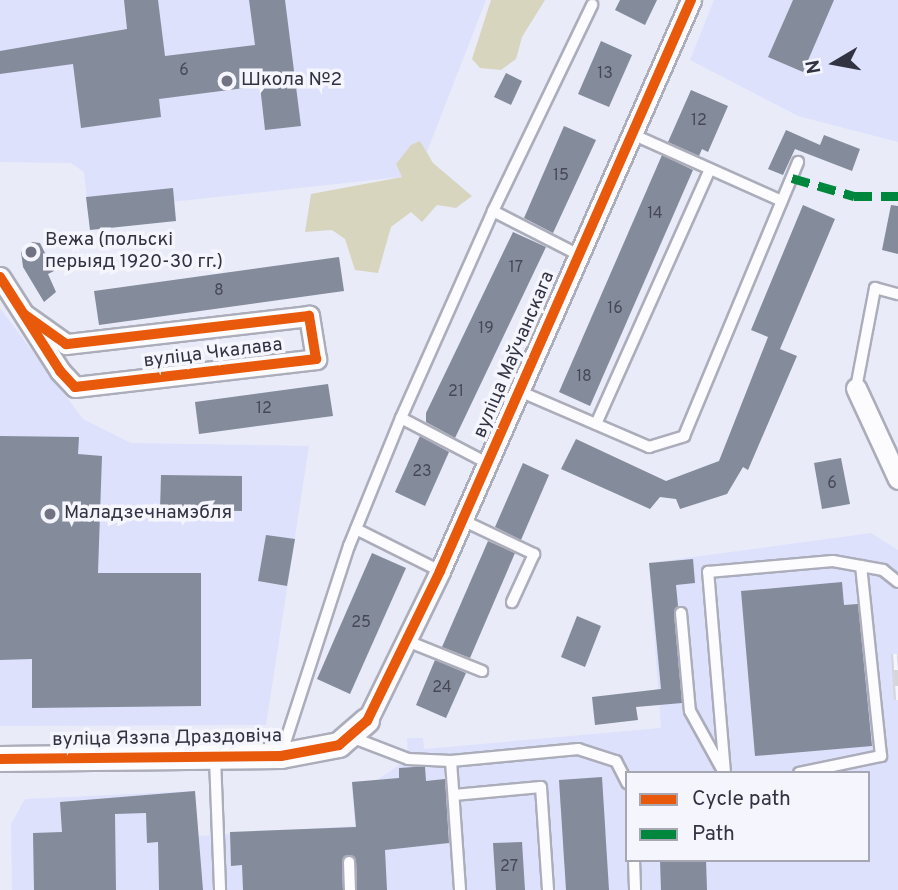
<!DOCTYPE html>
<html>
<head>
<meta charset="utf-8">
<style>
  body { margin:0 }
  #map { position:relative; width:898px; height:890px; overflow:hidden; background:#e9ebf9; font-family:Overpass,sans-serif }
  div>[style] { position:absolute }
  .built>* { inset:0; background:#dde1fc }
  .green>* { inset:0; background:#d8d5bf }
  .building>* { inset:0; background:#848b9b }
  .roads { filter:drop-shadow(2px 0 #acadba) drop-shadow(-2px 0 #acadba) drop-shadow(0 2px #acadba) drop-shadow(0 -2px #acadba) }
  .service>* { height:10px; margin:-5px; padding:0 5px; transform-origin:5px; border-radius:5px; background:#fcfcfe }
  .minor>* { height:19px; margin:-9.5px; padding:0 9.5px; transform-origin:9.5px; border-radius:9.5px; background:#fcfcfe }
  .tertiary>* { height:24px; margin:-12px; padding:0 12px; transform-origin:12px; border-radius:12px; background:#fcfcfe }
  .rail>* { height:8px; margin-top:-4px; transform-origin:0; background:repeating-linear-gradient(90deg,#f4f5fd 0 16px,#d5d6da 0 32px); box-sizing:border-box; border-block:2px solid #d5d6da }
  .quiet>* { height:9px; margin-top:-4.5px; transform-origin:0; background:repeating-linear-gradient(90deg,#00873e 0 18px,transparent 0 27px) }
  .cycleway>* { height:10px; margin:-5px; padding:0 5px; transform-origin:5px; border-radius:5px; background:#e8590c }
  .dots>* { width:19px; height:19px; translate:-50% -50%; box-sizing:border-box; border:4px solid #f4f5fd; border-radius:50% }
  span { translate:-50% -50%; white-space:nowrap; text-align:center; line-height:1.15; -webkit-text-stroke:7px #f4f5fd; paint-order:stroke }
  .number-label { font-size:16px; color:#464858 }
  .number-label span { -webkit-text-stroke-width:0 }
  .poi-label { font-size:19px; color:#313242 }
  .left { translate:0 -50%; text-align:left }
  .street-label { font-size:19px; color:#313242 }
  .legend { position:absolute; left:625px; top:771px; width:245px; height:91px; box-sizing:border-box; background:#f4f5fd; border:2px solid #a6a7b2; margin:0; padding:9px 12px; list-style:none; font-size:21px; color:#313242 }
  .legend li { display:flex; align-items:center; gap:14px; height:35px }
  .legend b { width:35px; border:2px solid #a6a7b2 }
  .north { position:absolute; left:800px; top:28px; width:70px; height:70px; -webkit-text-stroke:5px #f4f5fd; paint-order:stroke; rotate:260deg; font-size:19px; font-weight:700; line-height:28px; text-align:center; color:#313242 }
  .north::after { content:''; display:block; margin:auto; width:24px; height:32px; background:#313242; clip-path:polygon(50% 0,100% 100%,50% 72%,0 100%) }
</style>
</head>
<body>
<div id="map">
  <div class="built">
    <div style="clip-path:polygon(0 0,486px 0,418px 175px,88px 211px,84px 172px,71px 163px,0 162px)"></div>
    <div style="clip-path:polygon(714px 0,898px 0,898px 142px,798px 116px,690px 60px)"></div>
    <div style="clip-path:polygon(0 308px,83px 419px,131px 443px,309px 446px,266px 725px,0 726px)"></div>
    <div style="clip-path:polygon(evenodd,871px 533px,898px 550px,898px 890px,12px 890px,11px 824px,25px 799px,195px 791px,197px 836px,355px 826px,352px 782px,377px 780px,408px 759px,407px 738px,423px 738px,424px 749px,661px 728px,649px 563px,871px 533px,627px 773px,868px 773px,868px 860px,627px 860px,627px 773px)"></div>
  </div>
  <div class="green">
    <div style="clip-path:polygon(491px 0,545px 0,522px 37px,516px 59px,501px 70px,480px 68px,472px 59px)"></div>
    <div style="clip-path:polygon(420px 141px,433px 163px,472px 196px,456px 208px,437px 205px,422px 222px,411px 212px,391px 227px,378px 273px,355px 270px,345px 239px,332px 230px,305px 232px,311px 194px,402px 177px,396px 164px,411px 145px)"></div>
  </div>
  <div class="building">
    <div style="clip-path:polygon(124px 0,158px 0,165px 56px,255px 45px,249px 0,285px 0,301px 126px,265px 130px,260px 86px,159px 99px,161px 117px,81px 128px,73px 64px,0 74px,0 51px,127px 29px)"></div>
    <div style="clip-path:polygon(620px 0,657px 0,645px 25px,615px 10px)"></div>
    <div style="clip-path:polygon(793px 0,834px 0,803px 72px,768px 57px)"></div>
    <div style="clip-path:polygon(601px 41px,632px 55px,609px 107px,578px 94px)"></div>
    <div style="clip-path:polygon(506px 73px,522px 81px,511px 105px,494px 97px)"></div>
    <div style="clip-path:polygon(691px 90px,728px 106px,708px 152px,702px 149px,699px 156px,668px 142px)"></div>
    <div style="clip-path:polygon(564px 126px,596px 140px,553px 233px,524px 218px)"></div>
    <div style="clip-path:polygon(786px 130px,820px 145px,824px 135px,860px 149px,852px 171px,795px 149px,783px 175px,768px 169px)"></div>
    <div style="clip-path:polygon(662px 155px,693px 170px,590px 406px,559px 392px)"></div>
    <div style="clip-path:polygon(173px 188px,176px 221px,90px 230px,86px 197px)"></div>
    <div style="clip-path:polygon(803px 205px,835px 219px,780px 349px,797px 356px,748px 470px,743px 467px,727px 494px,680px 509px,676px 499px,660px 497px,650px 509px,561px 469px,576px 439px,666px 481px,719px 461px,768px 337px,751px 330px)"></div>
    <div style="clip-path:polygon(891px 205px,898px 206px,898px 254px,882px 250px)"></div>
    <div style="clip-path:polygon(513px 232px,546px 247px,455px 438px,426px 422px,426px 413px)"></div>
    <div style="clip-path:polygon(32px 242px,40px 243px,54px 271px,48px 274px,56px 292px,44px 302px,23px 267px,21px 252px)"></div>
    <div style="clip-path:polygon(339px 257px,344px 291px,99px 325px,94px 291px)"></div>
    <div style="clip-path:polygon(328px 384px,333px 416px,199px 434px,195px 402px)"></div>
    <div style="clip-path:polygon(0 436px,79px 437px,78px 454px,102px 456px,98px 573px,201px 573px,201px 706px,32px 708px,32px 659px,0 660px)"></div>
    <div style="clip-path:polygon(420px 436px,449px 452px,425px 506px,395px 492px)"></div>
    <div style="clip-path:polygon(841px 458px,850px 504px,822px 509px,814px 463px)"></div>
    <div style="clip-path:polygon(523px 463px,549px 475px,521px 540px,495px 527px)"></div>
    <div style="clip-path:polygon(161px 475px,242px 476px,242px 511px,160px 510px)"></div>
    <div style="clip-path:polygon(266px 535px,295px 539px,287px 586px,258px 581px)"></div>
    <div style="clip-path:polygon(488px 541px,515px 553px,470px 658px,442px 647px)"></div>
    <div style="clip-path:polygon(372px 553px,406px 568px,350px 694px,317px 679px)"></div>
    <div style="clip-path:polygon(693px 559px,695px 583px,676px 585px,678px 606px,674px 613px,682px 703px,636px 707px,638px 720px,595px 725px,592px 697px,661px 689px,649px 563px)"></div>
    <div style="clip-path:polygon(842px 582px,844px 605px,858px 604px,872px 746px,755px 756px,741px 591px)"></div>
    <div style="clip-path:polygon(577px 616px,601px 626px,585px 667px,561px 657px)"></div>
    <div style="clip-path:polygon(435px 660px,466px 673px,446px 718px,416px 705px)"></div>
    <div style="clip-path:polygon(414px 767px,425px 767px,426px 781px,445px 779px,449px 843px,385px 850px,387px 890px,357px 890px,356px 861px,349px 855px,342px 862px,343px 890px,243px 890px,242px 865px,231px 866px,230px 832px,356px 827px,352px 782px,399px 778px,399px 768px)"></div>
    <div style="clip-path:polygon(602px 777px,609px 890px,566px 890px,559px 780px)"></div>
    <div style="clip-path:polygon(195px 791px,203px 890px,159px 890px,158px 842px,147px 843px,146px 813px,115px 814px,116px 890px,34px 890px,33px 833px,62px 832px,60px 802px)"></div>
    <div style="clip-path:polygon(522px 842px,525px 890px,496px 890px,493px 843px)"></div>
    <div style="clip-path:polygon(660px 860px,706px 860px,707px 890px,661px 890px)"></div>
  </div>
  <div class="roads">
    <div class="service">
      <div style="left:632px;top:134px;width:164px;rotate:24.1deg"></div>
      <div style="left:493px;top:211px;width:229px;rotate:-64.3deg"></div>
      <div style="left:856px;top:388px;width:102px;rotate:-79.2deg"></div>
      <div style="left:875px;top:288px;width:24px;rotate:15deg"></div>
      <div style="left:519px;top:391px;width:142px;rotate:23.3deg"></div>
      <div style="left:649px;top:447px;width:37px;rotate:-17deg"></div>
      <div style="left:684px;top:436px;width:297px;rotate:-67.4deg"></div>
      <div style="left:401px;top:418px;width:227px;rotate:-66deg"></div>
      <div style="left:493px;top:211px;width:94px;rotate:27.1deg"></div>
      <div style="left:596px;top:424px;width:279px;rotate:-65.9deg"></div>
      <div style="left:462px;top:520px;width:80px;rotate:25.3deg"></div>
      <div style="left:534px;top:554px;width:53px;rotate:114.6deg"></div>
      <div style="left:356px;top:529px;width:94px;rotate:26.6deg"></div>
      <div style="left:681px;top:613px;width:98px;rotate:84.8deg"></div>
      <div style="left:690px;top:711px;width:66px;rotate:61.1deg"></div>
      <div style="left:407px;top:641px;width:81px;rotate:21.8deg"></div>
      <div style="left:351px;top:737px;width:61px;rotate:21.1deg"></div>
      <div style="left:408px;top:759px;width:43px;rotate:2.7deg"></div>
      <div style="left:451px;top:761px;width:129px;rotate:86deg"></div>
      <div style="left:281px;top:755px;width:220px;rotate:-72deg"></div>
      <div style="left:349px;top:546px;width:138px;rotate:-67.9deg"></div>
      <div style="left:401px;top:418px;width:97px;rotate:27.6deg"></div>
      <div style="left:215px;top:758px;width:132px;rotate:87.8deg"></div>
      <div style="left:451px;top:761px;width:128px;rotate:-5.4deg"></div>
      <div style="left:578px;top:749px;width:40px;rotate:18deg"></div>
      <div style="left:616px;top:761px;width:25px;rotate:63deg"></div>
      <div style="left:725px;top:773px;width:202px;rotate:-94.8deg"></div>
      <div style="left:708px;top:572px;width:125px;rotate:-5deg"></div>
      <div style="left:833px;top:561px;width:51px;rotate:10.2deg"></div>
      <div style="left:883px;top:570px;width:19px;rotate:39deg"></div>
      <div style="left:799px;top:773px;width:84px;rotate:-11.7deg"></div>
      <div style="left:881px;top:756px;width:191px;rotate:-96deg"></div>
      <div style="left:454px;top:795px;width:87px;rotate:-5.3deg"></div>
      <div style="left:541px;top:787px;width:103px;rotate:86.1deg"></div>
      <div style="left:634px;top:860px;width:30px;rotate:88deg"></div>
      <div style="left:349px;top:862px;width:28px;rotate:88deg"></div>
    </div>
    <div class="minor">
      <div style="left:0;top:277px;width:112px;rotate:57.4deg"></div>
      <div style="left:60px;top:371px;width:22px;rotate:47deg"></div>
      <div style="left:75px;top:387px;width:243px;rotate:-6.6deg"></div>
      <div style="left:316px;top:359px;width:44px;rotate:-99.2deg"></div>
      <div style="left:309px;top:316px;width:245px;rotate:173.4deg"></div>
      <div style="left:66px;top:344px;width:50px;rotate:-144.7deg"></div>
      <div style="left:856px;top:388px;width:100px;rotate:65.2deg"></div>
      <div style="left:367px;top:721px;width:167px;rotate:-64deg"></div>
      <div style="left:440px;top:571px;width:624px;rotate:-66.27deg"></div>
    </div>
    <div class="tertiary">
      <div style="left:0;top:759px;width:281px;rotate:-0.6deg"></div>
      <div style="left:281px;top:756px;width:59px;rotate:-10.7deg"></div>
      <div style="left:339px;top:745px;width:37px;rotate:-41deg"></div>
    </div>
  </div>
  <div class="rail">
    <div style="left:895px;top:654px;width:46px;rotate:86.3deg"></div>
  </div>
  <div class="quiet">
    <div style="left:792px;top:178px;width:65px;rotate:16.2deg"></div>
    <div style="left:854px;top:196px;width:44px"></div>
  </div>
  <div class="cycleway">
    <div style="left:0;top:277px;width:112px;rotate:57.4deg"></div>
    <div style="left:60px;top:371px;width:22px;rotate:47deg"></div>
    <div style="left:75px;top:387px;width:243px;rotate:-6.6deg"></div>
    <div style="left:316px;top:359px;width:44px;rotate:-99.2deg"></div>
    <div style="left:309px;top:316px;width:245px;rotate:173.4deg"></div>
    <div style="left:66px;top:344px;width:50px;rotate:-144.7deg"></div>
    <div style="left:0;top:759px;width:281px;rotate:-0.6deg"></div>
    <div style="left:281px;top:756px;width:59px;rotate:-10.7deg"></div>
    <div style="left:339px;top:745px;width:37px;rotate:-41deg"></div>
    <div style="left:367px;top:721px;width:167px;rotate:-64deg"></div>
    <div style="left:440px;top:571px;width:624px;rotate:-66.27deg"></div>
  </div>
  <div class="dots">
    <div style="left:227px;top:81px;background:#717382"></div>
    <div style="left:31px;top:252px;background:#717382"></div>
    <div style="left:50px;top:514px;background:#717382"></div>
  </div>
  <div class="number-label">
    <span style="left:184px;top:71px">6</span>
    <span style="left:605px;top:74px">13</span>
    <span style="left:699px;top:121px">12</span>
    <span style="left:561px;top:176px">15</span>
    <span style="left:655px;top:214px">14</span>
    <span style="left:516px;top:268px">17</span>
    <span style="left:219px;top:291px">8</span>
    <span style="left:615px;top:309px">16</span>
    <span style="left:486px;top:329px">19</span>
    <span style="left:584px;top:377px">18</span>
    <span style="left:456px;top:392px">21</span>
    <span style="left:264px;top:409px">12</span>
    <span style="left:422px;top:472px">23</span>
    <span style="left:832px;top:484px">6</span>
    <span style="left:361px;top:623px">25</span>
    <span style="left:442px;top:688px">24</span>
    <span style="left:509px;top:867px">27</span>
  </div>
  <div class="poi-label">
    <span class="left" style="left:241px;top:81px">Школа №2</span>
    <span class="left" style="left:45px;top:252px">Вежа (польскі<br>перыяд 1920-30 гг.)</span>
    <span class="left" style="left:64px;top:514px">Маладзечнамэбля</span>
  </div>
  <div class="street-label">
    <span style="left:213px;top:354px;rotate:-7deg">вуліца Чкалава</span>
    <span style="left:515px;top:355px;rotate:-67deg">вуліца Маўчанскага</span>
    <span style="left:167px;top:739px;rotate:-1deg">вуліца Язэпа Драздовіча</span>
  </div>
  <ul class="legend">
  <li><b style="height:9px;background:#e8590c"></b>Cycle path</li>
  <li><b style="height:9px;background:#00873e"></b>Path</li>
  </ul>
  <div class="north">N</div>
</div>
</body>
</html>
